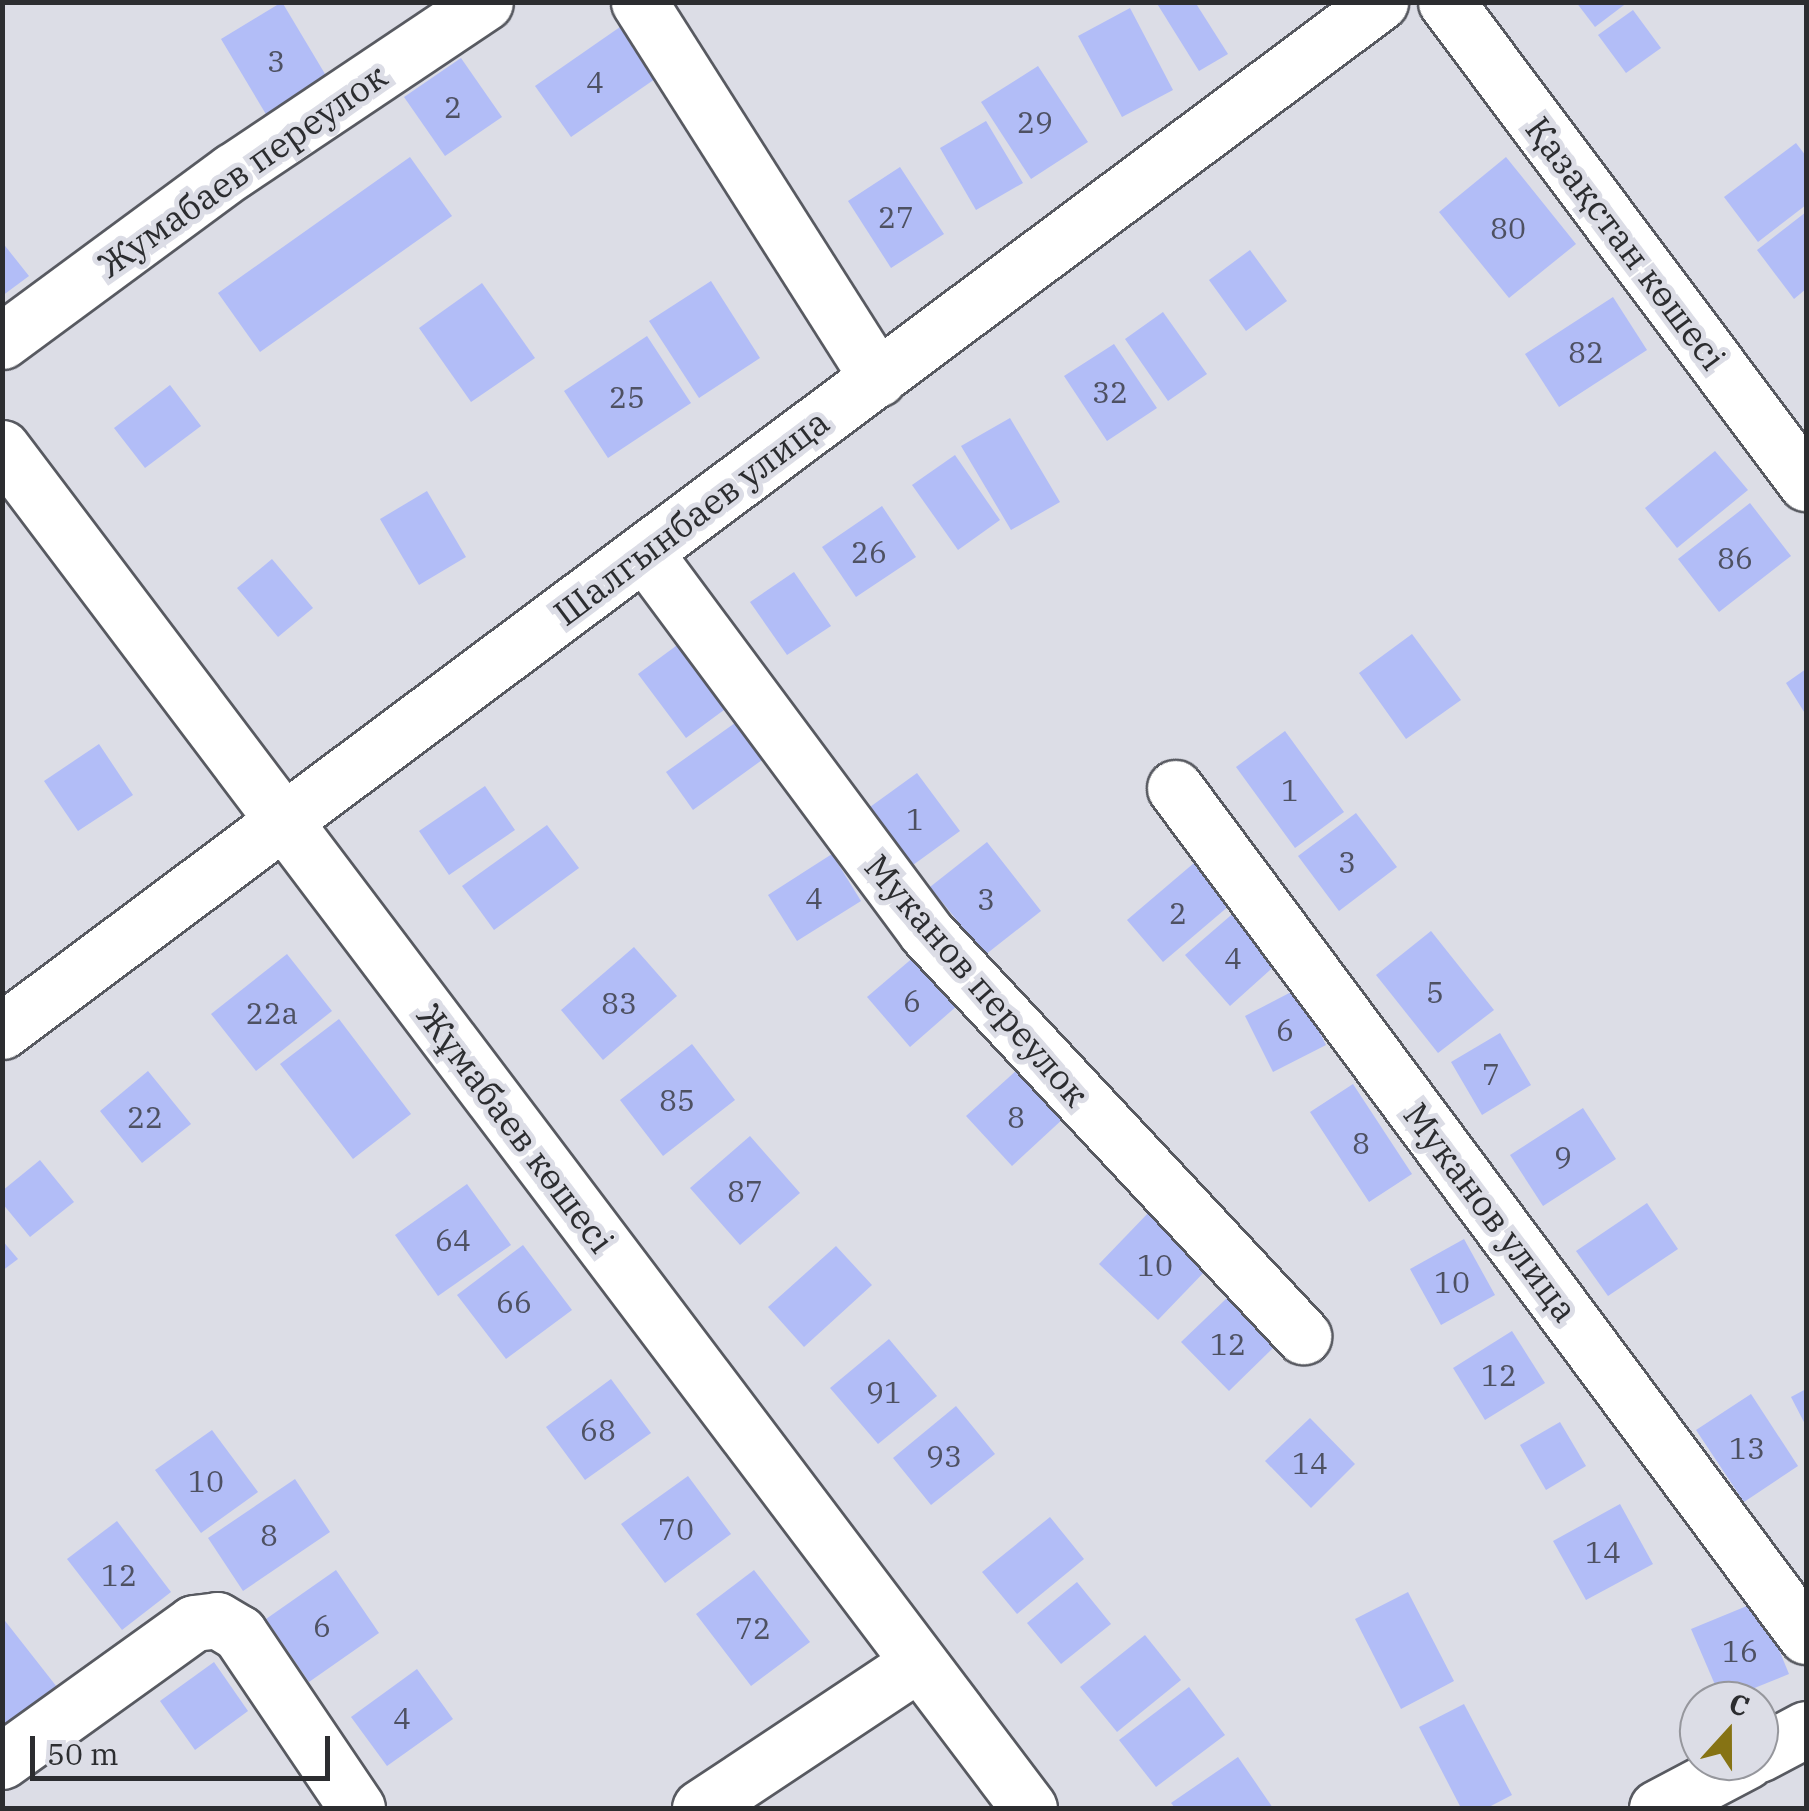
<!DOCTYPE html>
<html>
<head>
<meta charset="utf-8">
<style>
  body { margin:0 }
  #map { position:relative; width:1809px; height:1811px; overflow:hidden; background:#dcdde6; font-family:"IBM Plex Serif",serif }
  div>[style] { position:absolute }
  .building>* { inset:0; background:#b2bdf7 }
  .roads { filter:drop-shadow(2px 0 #585a61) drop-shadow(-2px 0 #585a61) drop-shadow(0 2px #585a61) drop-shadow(0 -2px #585a61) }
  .minor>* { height:55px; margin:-27.5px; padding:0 27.5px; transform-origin:27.5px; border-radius:27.5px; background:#fff }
  .major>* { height:55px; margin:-27.5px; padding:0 27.5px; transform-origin:27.5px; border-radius:27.5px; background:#fff }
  span { translate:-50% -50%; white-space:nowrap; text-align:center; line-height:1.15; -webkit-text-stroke:10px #dcdde6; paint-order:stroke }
  .number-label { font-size:30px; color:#4e5162 }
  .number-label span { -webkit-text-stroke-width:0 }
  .street-label { font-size:35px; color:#2c2d30 }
  .frame { position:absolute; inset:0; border:5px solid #2c2d30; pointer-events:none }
  .north { position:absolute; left:1679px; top:1681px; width:100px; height:100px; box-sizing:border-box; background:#dcdde6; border:2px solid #96979d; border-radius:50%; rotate:21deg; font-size:28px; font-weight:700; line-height:40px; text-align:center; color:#2c2d30 }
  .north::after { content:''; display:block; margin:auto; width:35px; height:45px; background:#867314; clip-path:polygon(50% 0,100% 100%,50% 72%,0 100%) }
  .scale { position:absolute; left:30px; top:1736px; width:300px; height:45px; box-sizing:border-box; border:5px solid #2c2d30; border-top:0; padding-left:12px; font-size:30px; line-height:35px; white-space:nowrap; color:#2c2d30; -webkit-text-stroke:8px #dcdde6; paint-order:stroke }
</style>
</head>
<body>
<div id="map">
  <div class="building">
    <div style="clip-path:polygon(282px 2px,331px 84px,270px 121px,221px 39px)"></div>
    <div style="clip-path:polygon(1156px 2px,1195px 2px,1228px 54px,1199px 71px)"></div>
    <div style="clip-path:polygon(1576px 2px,1628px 2px,1595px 27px)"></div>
    <div style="clip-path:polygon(1130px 8px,1173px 90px,1122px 117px,1078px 36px)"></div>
    <div style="clip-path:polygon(1633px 10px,1661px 48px,1626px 73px,1598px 35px)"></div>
    <div style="clip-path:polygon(620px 27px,655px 79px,571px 137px,535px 86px)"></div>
    <div style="clip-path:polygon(461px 58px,502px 117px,445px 156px,404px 97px)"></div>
    <div style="clip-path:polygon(1038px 66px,1088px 142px,1031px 179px,981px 102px)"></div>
    <div style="clip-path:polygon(986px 121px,1023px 183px,976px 210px,940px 148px)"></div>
    <div style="clip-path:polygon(1796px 143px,1806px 156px,1806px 205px,1758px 242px,1724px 197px)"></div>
    <div style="clip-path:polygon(410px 157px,452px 216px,260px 352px,218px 293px)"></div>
    <div style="clip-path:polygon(1506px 157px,1576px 244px,1509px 298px,1439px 212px)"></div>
    <div style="clip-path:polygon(900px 167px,944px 234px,891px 268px,848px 201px)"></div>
    <div style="clip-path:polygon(1806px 212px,1806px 289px,1794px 299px,1757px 250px)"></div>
    <div style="clip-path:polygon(2px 242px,29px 276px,2px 296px)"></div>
    <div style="clip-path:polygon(1250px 250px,1287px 301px,1246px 331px,1209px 280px)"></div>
    <div style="clip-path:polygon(711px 281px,760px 358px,699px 398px,649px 321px)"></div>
    <div style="clip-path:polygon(482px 283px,535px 358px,471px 402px,419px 328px)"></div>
    <div style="clip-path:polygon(1613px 297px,1647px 350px,1559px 407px,1525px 354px)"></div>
    <div style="clip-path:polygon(1163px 312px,1207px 374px,1168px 401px,1125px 339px)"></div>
    <div style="clip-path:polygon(647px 336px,691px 403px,608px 458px,564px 391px)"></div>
    <div style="clip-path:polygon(1114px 344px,1157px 408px,1107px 441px,1064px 376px)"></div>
    <div style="clip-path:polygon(170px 385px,201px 426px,145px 468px,114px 428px)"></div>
    <div style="clip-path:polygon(1010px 418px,1060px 502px,1011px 530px,961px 446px)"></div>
    <div style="clip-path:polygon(1715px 451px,1748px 490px,1677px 548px,1645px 508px)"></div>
    <div style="clip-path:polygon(955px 455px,1000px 520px,958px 550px,912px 485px)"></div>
    <div style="clip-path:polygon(427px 491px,466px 557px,419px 585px,380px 519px)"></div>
    <div style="clip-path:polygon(1750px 503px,1791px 556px,1719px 612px,1678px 559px)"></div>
    <div style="clip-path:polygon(882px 506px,916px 557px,856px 597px,822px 547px)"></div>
    <div style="clip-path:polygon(272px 559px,313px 608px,278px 637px,237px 588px)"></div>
    <div style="clip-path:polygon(794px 572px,831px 626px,787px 655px,750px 602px)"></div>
    <div style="clip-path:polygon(1412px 634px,1461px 700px,1406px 739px,1359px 673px)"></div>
    <div style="clip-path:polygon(680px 643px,728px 707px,686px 738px,638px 674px)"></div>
    <div style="clip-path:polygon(1806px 669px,1806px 715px,1786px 683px)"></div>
    <div style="clip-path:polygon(735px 723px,762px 760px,693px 810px,666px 772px)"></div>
    <div style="clip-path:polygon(1285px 731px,1344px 812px,1295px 848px,1236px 767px)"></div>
    <div style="clip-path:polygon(99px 744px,133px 795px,78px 831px,44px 781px)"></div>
    <div style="clip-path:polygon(917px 773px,960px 831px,913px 865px,870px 807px)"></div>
    <div style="clip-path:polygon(485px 786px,515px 830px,449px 875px,419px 831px)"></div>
    <div style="clip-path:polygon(1356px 813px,1397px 867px,1339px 911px,1298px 856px)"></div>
    <div style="clip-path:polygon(547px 825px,579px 868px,494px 930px,462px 886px)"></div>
    <div style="clip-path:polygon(987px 842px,1041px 911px,985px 955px,930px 887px)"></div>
    <div style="clip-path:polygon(832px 854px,861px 901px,797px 941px,768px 895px)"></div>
    <div style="clip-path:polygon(1194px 863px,1230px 905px,1163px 962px,1127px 920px)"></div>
    <div style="clip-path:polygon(1237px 910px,1280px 961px,1230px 1006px,1185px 955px)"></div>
    <div style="clip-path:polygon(1431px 931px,1494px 1010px,1438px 1053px,1376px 975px)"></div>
    <div style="clip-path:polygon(634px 947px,677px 996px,603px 1060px,561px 1010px)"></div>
    <div style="clip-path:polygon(287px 954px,332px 1011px,256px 1071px,211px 1014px)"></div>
    <div style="clip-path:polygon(915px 956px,958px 1005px,910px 1047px,867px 997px)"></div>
    <div style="clip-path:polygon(1297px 989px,1326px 1045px,1273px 1072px,1245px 1016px)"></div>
    <div style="clip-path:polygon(339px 1019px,411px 1114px,353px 1159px,280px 1064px)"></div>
    <div style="clip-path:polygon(1500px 1033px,1531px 1085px,1482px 1115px,1451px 1062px)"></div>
    <div style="clip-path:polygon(692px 1044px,735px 1100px,663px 1156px,620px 1100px)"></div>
    <div style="clip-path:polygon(1019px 1068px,1065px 1117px,1012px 1166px,966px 1116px)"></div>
    <div style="clip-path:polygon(148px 1071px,191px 1124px,142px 1163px,100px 1111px)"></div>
    <div style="clip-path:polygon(1353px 1084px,1412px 1174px,1369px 1202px,1310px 1112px)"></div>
    <div style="clip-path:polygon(1583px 1108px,1616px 1159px,1543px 1206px,1510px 1155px)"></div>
    <div style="clip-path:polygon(750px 1136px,800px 1193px,740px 1245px,690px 1188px)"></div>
    <div style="clip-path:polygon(40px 1160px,74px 1202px,30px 1237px,2px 1203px,2px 1191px)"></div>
    <div style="clip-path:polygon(467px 1184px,511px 1245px,438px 1296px,395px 1235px)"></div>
    <div style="clip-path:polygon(1647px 1203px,1678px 1249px,1608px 1296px,1576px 1251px)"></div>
    <div style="clip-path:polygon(1151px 1210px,1210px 1266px,1158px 1320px,1099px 1264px)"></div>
    <div style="clip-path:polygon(1464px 1239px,1495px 1295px,1441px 1325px,1410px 1269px)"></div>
    <div style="clip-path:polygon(2px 1240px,18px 1259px,2px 1271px)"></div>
    <div style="clip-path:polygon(523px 1245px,572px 1310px,506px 1359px,457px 1295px)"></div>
    <div style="clip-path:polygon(836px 1246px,872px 1285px,804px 1347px,768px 1307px)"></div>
    <div style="clip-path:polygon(1228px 1297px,1275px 1346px,1229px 1391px,1181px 1342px)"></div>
    <div style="clip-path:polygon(1512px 1331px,1545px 1383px,1485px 1420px,1453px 1368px)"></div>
    <div style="clip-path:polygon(889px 1339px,937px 1396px,878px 1444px,830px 1388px)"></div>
    <div style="clip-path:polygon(611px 1379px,651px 1433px,585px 1480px,546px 1427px)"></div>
    <div style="clip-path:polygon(1806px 1389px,1806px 1426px,1791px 1397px)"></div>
    <div style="clip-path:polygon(1751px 1394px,1798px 1466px,1744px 1502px,1696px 1430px)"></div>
    <div style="clip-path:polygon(956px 1406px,995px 1454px,931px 1505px,893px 1458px)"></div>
    <div style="clip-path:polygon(1310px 1418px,1355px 1464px,1311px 1508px,1265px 1461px)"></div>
    <div style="clip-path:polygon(1560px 1422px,1586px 1466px,1546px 1490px,1520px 1445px)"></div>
    <div style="clip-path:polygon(212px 1430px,258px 1492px,201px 1533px,155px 1470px)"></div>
    <div style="clip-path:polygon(688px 1476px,731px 1534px,665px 1583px,621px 1524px)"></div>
    <div style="clip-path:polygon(295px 1479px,330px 1532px,243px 1591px,208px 1538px)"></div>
    <div style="clip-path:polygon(1620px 1504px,1653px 1564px,1586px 1600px,1553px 1541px)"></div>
    <div style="clip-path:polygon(1050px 1517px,1084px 1559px,1017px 1614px,982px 1572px)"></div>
    <div style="clip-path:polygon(117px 1521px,171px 1592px,122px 1630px,67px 1559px)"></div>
    <div style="clip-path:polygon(336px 1570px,379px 1633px,309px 1682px,266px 1619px)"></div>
    <div style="clip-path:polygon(754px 1570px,810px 1642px,751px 1686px,696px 1614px)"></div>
    <div style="clip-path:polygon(1077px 1582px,1111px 1624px,1061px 1664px,1027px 1623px)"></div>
    <div style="clip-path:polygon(1408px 1592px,1454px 1681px,1401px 1709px,1355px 1619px)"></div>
    <div style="clip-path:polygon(1759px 1601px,1789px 1674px,1722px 1701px,1691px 1629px)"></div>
    <div style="clip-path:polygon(2px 1617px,64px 1696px,2px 1738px)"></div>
    <div style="clip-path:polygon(1145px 1635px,1181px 1680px,1117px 1732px,1080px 1687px)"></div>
    <div style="clip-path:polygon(214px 1662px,248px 1711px,195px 1750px,160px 1701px)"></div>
    <div style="clip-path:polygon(417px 1669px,453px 1719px,387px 1766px,351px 1717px)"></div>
    <div style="clip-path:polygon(1189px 1687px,1225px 1735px,1156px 1787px,1119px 1740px)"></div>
    <div style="clip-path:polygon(1464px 1704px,1512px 1795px,1487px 1808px,1461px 1808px,1419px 1727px)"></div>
    <div style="clip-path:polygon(1238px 1757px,1273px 1808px,1175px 1808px,1171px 1803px)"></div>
  </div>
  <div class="roads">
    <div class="minor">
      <div style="left:639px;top:2px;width:446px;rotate:57.6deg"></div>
      <div style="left:1446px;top:2px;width:601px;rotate:53.19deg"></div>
      <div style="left:2px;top:341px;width:287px;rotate:-36.4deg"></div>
      <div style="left:233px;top:171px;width:303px;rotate:-33.8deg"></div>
      <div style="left:2px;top:448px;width:1704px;rotate:52.94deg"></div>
      <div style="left:644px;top:552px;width:473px;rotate:53.4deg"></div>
      <div style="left:926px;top:932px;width:553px;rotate:46.98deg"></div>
      <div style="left:1175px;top:788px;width:1057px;rotate:53.35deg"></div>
      <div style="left:2px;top:1031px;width:1720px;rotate:-36.75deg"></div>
      <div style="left:2px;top:1761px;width:236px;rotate:-35.7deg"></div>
      <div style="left:194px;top:1623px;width:23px;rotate:-7deg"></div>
      <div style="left:217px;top:1620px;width:26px;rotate:31deg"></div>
      <div style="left:239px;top:1633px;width:211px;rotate:56deg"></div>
      <div style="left:700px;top:1808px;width:262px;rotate:-33.6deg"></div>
    </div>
    <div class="major">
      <div style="left:1759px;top:1754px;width:53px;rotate:-28deg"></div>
      <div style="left:1657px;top:1808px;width:101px;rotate:-27.8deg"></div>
    </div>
  </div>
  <div class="number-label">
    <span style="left:276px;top:61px">3</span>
    <span style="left:595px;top:82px">4</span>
    <span style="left:453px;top:107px">2</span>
    <span style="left:1035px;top:122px">29</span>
    <span style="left:896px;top:217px">27</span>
    <span style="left:1508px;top:228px">80</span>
    <span style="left:1586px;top:352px">82</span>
    <span style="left:1110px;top:392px">32</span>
    <span style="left:627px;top:397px">25</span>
    <span style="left:869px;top:552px">26</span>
    <span style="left:1735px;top:558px">86</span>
    <span style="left:1290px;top:790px">1</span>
    <span style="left:915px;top:819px">1</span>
    <span style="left:1347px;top:862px">3</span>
    <span style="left:814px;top:898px">4</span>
    <span style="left:986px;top:899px">3</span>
    <span style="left:1178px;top:913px">2</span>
    <span style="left:1233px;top:958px">4</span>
    <span style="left:1435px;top:992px">5</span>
    <span style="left:912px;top:1001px">6</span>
    <span style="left:619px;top:1003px">83</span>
    <span style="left:272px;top:1013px">22а</span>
    <span style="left:1285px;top:1030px">6</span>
    <span style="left:1491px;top:1074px">7</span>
    <span style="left:677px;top:1100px">85</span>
    <span style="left:145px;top:1117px">22</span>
    <span style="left:1016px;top:1117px">8</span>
    <span style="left:1361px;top:1143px">8</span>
    <span style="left:1563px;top:1157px">9</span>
    <span style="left:745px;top:1191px">87</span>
    <span style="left:453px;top:1240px">64</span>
    <span style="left:1155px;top:1265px">10</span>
    <span style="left:1452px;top:1282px">10</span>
    <span style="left:514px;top:1302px">66</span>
    <span style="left:1228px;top:1344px">12</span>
    <span style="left:1499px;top:1375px">12</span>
    <span style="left:884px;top:1392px">91</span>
    <span style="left:598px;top:1430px">68</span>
    <span style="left:1747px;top:1448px">13</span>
    <span style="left:944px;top:1456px">93</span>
    <span style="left:1310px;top:1463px">14</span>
    <span style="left:206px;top:1481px">10</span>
    <span style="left:676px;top:1529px">70</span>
    <span style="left:269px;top:1535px">8</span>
    <span style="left:1603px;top:1552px">14</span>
    <span style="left:119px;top:1575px">12</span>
    <span style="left:322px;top:1626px">6</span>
    <span style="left:753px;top:1628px">72</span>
    <span style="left:1740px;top:1651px">16</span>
    <span style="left:402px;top:1718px">4</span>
  </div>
  <div class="street-label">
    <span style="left:242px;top:170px;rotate:-35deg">Жумабаев переулок</span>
    <span style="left:1626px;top:243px;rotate:53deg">Қазақстан көшесі</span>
    <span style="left:691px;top:517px;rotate:-37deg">Шалгынбаев улица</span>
    <span style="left:977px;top:980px;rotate:49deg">Муканов переулок</span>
    <span style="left:516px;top:1128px;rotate:53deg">Жұмабаев көшесі</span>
    <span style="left:1491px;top:1212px;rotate:53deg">Муканов улица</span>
  </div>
  <div class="frame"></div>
  <div class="north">С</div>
  <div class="scale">50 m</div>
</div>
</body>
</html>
